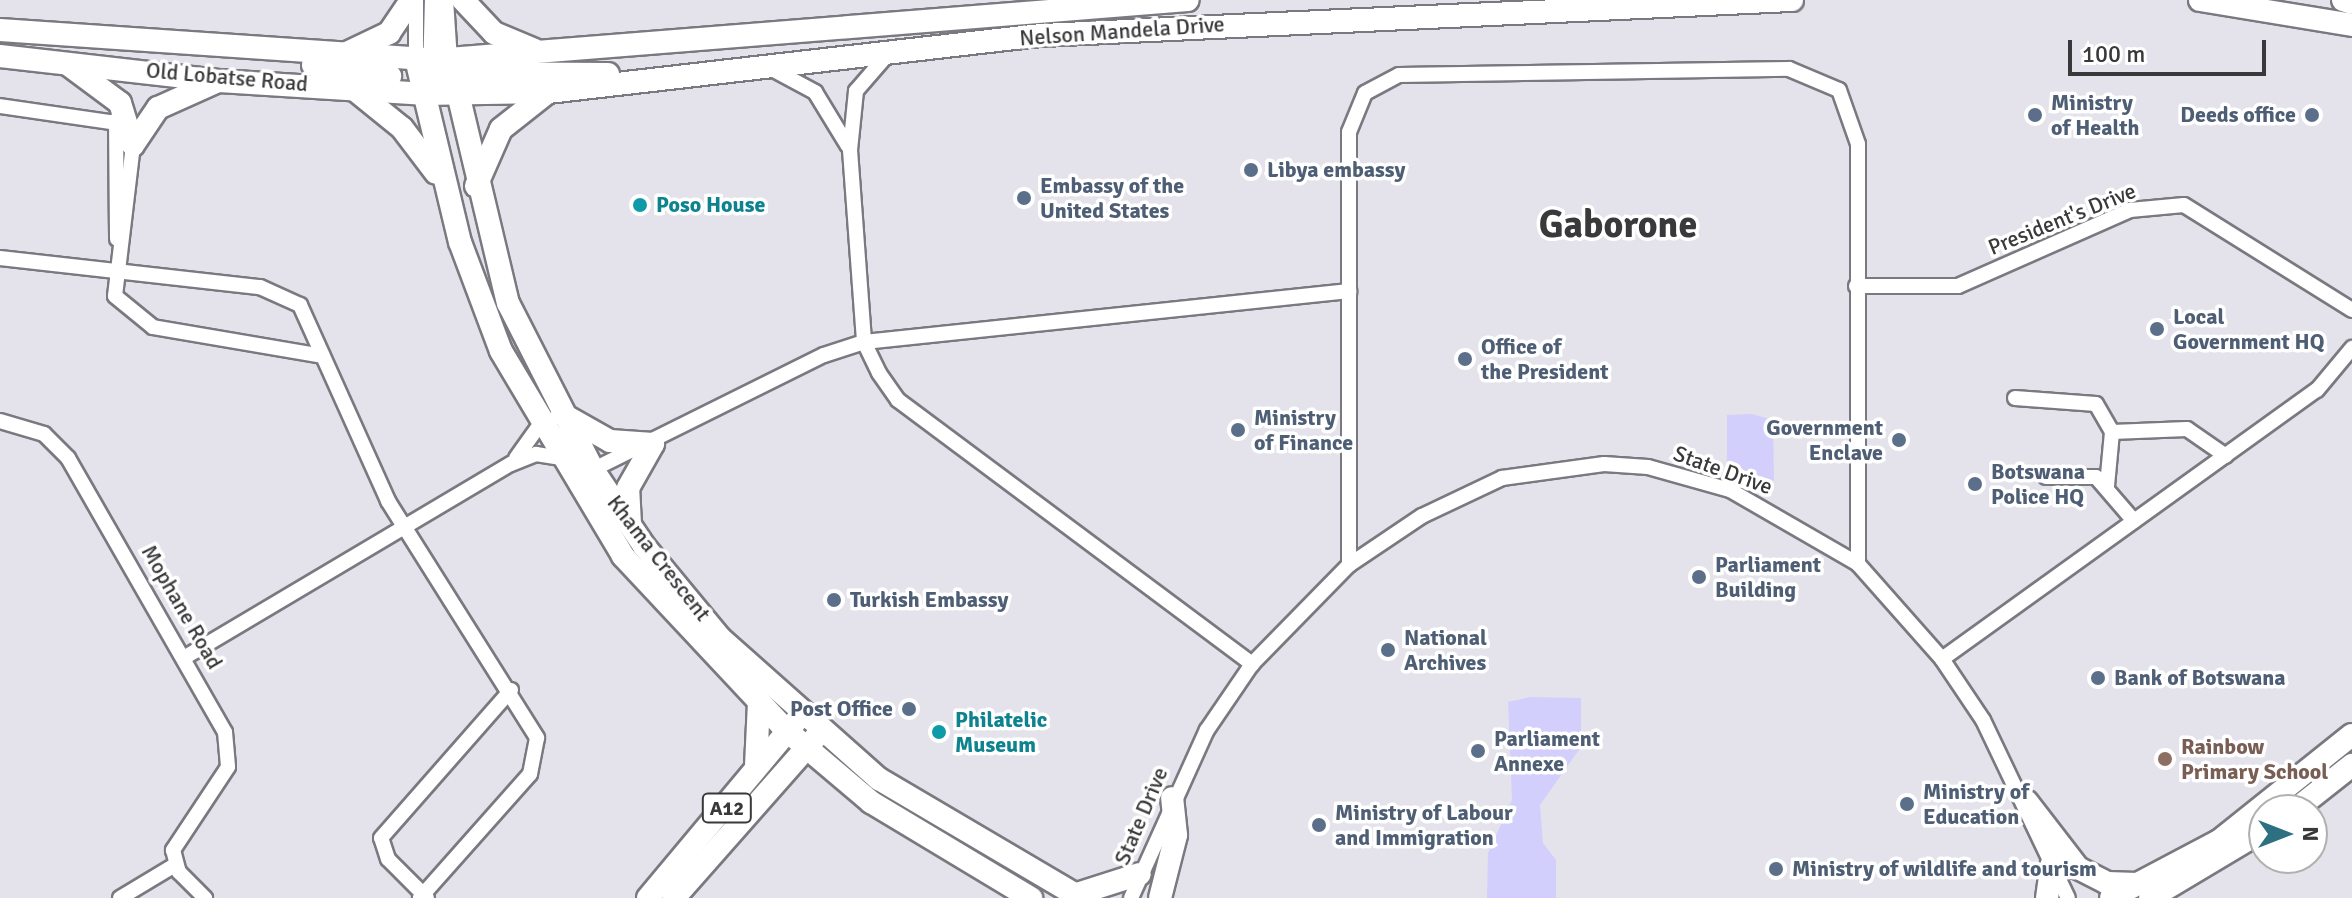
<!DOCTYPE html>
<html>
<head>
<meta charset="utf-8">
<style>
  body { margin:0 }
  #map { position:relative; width:2352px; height:898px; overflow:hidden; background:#e4e3eb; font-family:Signika,sans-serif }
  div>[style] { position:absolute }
  .green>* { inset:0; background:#d3cffc }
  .roads { filter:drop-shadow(2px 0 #7a7980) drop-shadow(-2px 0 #7a7980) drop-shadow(0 2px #7a7980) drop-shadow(0 -2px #7a7980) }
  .minor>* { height:14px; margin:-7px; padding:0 7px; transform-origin:7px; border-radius:7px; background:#fff }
  .primary>* { height:22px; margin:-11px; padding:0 11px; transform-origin:11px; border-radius:11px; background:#fff }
  .dots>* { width:22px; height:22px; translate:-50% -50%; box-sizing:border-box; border:4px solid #fff; border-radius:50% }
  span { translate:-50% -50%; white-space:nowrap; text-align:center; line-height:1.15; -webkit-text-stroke:7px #fff; paint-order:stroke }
  .shield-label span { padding:2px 6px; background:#fff; border:2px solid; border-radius:6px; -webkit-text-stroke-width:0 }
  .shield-label { font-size:20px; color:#39393b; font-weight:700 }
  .street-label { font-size:22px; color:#39393b }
  .service-label { font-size:22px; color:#4e5e75; font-weight:700 }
  .left { translate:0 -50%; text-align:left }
  .right { translate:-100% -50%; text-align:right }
  .culture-label { font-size:22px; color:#0d838f; font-weight:700 }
  .education-label { font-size:22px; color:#785e54; font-weight:700 }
  .town-label { font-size:38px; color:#39393b; font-weight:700 }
  .north { position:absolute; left:2248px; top:794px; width:80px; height:80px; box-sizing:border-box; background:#fff; border:2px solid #b0b0b1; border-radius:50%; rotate:90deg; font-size:22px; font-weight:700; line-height:32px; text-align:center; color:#39393b }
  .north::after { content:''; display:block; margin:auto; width:28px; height:36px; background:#2d7081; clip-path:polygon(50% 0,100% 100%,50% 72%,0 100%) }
  .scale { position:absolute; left:2068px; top:40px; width:198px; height:36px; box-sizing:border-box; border:4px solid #39393b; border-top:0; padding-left:10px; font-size:24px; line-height:28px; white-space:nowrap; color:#39393b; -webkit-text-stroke:6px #fff; paint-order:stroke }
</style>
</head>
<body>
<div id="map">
  <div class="green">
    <div style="clip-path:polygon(1752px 414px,1773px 420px,1774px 481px,1727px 464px,1727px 415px)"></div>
    <div style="clip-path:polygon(1530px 697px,1581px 698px,1581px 747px,1540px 805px,1543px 843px,1556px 860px,1556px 898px,1487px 898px,1488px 853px,1512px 800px,1508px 702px)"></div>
  </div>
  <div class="roads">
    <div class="minor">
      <div style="left:416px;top:0;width:59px;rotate:90deg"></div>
      <div style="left:446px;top:0;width:60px;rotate:86.2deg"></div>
      <div style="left:888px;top:54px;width:49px;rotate:130.9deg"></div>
      <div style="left:856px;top:91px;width:59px;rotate:95.8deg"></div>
      <div style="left:850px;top:150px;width:193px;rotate:85.8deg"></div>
      <div style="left:864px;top:342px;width:34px;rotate:64deg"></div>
      <div style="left:879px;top:373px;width:33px;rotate:55deg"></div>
      <div style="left:898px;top:400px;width:442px;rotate:36.7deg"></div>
      <div style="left:774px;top:70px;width:47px;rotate:28.2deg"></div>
      <div style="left:815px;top:92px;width:63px;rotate:58.6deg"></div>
      <div style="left:0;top:106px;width:131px;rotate:8.3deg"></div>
      <div style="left:116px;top:120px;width:119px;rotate:89.5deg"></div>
      <div style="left:133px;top:145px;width:152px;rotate:96.8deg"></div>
      <div style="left:115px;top:296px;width:49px;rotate:39.2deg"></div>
      <div style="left:153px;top:327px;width:172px;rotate:9.7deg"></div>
      <div style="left:0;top:258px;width:262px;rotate:6.4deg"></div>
      <div style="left:260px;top:287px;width:44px;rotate:24.2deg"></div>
      <div style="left:300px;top:305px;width:215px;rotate:65.8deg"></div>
      <div style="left:388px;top:501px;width:280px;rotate:57.8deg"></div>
      <div style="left:537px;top:738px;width:37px;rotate:101deg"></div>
      <div style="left:530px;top:774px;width:166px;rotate:131.6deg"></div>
      <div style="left:1856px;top:286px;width:102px"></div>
      <div style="left:1958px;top:286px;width:188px;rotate:-23.8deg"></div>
      <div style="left:2130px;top:210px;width:54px;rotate:-5.3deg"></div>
      <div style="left:2184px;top:205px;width:198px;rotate:32deg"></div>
      <div style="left:2015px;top:398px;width:81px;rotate:4.2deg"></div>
      <div style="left:2096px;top:404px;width:32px;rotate:60deg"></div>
      <div style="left:2112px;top:432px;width:75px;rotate:-2.3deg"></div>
      <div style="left:2187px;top:429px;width:47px;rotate:34.7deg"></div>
      <div style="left:0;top:421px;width:46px;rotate:16.5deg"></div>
      <div style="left:44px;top:434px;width:34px;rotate:45deg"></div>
      <div style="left:68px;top:458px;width:316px;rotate:60.2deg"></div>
      <div style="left:225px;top:732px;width:35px;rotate:85deg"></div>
      <div style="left:228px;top:767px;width:100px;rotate:123.5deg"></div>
      <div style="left:173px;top:850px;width:23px;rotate:75deg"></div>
      <div style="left:179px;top:872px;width:37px;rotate:45deg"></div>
      <div style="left:516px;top:458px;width:43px;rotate:-54.5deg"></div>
      <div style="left:588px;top:472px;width:263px;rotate:-26.4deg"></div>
      <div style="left:824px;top:355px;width:42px;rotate:-18deg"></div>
      <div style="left:864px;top:342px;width:488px;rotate:-6deg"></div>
      <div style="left:2046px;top:477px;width:50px"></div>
      <div style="left:2096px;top:477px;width:58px;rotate:49.2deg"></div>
      <div style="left:2107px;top:486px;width:54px;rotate:-84.7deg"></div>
      <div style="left:1349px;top:565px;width:433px;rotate:-90deg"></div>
      <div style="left:1349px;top:132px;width:42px;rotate:-67.7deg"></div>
      <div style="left:1365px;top:93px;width:38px;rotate:-28deg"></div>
      <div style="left:1399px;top:75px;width:390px;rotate:-0.9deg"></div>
      <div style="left:1789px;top:69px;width:54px;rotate:22.8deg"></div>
      <div style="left:1839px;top:90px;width:57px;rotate:70.6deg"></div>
      <div style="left:1858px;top:144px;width:420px;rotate:90deg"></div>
      <div style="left:187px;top:656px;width:377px;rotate:-30.7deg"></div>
      <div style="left:511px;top:464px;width:27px;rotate:-22deg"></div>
      <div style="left:536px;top:454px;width:24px;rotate:9deg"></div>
      <div style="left:1942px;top:659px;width:462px;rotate:-35.7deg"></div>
      <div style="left:2317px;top:390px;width:55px;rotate:-50.2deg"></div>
      <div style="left:120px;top:898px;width:64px;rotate:-31deg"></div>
      <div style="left:427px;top:898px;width:55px;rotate:-135deg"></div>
      <div style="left:388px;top:859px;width:22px;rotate:-108deg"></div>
      <div style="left:381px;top:838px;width:197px;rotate:-48.7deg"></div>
      <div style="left:1131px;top:898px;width:184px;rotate:-65.7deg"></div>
      <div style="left:1207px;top:730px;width:80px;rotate:-55.7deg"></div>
      <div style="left:1252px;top:664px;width:139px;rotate:-45.6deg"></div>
      <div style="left:1349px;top:565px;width:88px;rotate:-33.9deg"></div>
      <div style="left:1422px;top:516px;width:89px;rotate:-25.4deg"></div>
      <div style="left:1502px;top:478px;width:103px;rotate:-7.8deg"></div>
      <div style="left:1604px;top:464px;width:44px;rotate:3.9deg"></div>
      <div style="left:1648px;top:467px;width:85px;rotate:15.7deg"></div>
      <div style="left:1730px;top:490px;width:148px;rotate:30deg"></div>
      <div style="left:1858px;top:564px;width:127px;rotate:48.5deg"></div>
      <div style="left:1942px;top:659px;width:73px;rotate:56.1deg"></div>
      <div style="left:1983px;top:720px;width:197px;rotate:64.5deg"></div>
    </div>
    <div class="primary">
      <div style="left:463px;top:0;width:45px;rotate:46.8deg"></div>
      <div style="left:494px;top:33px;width:44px;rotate:22.5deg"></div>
      <div style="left:2200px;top:0;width:154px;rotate:9.3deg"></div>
      <div style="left:2343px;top:0;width:9px;rotate:18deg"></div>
      <div style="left:0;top:30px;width:437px;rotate:3.9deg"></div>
      <div style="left:436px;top:60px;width:754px;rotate:-4.56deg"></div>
      <div style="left:347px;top:53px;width:47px;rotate:-25.5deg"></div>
      <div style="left:389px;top:33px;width:40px;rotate:-56deg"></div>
      <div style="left:0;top:56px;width:220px;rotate:6.5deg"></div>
      <div style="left:219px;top:81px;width:204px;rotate:3.6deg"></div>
      <div style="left:423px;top:94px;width:125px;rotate:-0.9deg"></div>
      <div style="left:548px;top:92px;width:498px;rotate:-6.6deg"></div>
      <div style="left:1043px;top:35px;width:750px;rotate:-2.68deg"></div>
      <div style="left:416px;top:59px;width:188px;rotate:76.5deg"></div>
      <div style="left:460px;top:242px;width:116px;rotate:69.4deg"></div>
      <div style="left:501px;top:351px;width:239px;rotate:59.2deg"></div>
      <div style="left:623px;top:556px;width:240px;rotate:46.9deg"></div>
      <div style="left:787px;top:731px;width:110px;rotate:40.2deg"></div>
      <div style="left:871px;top:802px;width:187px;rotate:31deg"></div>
      <div style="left:450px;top:60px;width:250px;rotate:76.6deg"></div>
      <div style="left:508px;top:303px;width:187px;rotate:63deg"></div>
      <div style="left:593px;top:470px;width:92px;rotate:56.1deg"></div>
      <div style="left:644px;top:546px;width:119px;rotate:50.4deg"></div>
      <div style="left:720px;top:638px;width:213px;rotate:41.6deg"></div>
      <div style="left:879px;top:779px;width:234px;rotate:30.5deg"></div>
      <div style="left:313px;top:65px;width:78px;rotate:8.1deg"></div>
      <div style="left:70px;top:66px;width:62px;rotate:36.5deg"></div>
      <div style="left:120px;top:103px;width:44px;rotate:72.8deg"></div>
      <div style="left:439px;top:73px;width:169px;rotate:0.3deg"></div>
      <div style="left:434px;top:75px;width:75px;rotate:-88.5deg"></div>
      <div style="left:355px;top:90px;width:60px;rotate:39deg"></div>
      <div style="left:402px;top:128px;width:56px;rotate:52.9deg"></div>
      <div style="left:133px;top:145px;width:45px;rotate:-56deg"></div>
      <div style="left:158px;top:108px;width:66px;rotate:-24.2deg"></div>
      <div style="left:476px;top:186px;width:62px;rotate:-66.3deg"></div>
      <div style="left:501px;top:129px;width:60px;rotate:-38.2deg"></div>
      <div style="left:562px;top:414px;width:55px;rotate:29.4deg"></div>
      <div style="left:610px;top:441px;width:43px;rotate:4deg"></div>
      <div style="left:630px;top:524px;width:36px;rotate:-93deg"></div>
      <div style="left:628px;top:488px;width:51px;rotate:-60.4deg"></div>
      <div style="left:756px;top:766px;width:64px;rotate:-87.3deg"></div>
      <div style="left:2027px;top:802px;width:83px;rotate:52.3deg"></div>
      <div style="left:2078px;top:868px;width:33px;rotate:27deg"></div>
      <div style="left:2107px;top:883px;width:30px;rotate:2deg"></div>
      <div style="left:2295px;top:810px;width:73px;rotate:-38.3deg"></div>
      <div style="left:1074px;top:895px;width:69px;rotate:-17.7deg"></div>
      <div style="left:648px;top:898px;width:231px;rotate:-50.1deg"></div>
      <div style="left:674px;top:898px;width:215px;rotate:-48.6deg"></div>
      <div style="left:1160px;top:898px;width:65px;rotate:-75.7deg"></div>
      <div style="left:1176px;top:835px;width:37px;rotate:-96deg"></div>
      <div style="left:2047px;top:898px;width:34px;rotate:-82deg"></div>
      <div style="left:2111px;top:898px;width:122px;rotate:-27.8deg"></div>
      <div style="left:2219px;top:841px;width:170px;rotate:-38.6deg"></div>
      <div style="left:2150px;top:898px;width:133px;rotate:-30.8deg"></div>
    </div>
  </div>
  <div class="dots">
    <div style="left:2035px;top:115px;background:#5c6f8a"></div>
    <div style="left:2312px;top:115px;background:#5c6f8a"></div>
    <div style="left:1251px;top:170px;background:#5c6f8a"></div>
    <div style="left:1024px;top:198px;background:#5c6f8a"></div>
    <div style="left:640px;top:205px;background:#0f9aa8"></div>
    <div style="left:2157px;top:329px;background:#5c6f8a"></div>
    <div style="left:1465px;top:359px;background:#5c6f8a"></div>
    <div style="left:1238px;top:430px;background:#5c6f8a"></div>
    <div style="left:1899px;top:440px;background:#5c6f8a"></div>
    <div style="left:1975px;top:484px;background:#5c6f8a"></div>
    <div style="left:1699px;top:577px;background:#5c6f8a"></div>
    <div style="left:834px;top:600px;background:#5c6f8a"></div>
    <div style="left:1388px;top:650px;background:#5c6f8a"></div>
    <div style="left:2098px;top:678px;background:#5c6f8a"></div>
    <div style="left:909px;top:709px;background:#5c6f8a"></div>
    <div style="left:939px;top:732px;background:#0f9aa8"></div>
    <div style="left:1478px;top:751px;background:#5c6f8a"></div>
    <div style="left:2165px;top:759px;background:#8d6e63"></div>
    <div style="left:1907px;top:804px;background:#5c6f8a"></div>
    <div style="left:1319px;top:825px;background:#5c6f8a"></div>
    <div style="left:1776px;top:869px;background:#5c6f8a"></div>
  </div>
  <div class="shield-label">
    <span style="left:727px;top:808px">A12</span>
  </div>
  <div class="street-label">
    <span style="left:1122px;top:31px;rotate:-4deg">Nelson Mandela Drive</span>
    <span style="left:227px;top:77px;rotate:5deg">Old Lobatse Road</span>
    <span style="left:2062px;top:219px;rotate:-22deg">President's Drive</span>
    <span style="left:1723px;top:470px;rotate:20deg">State Drive</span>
    <span style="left:659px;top:558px;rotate:52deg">Khama Crescent</span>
    <span style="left:182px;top:607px;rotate:60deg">Mophane Road</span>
    <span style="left:1141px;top:816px;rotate:-67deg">State Drive</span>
  </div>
  <div class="service-label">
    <span class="left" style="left:2051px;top:115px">Ministry<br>of Health</span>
    <span class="right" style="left:2296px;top:115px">Deeds office</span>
    <span class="left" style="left:1267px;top:170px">Libya embassy</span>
    <span class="left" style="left:1040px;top:198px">Embassy of the<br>United States</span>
    <span class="left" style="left:2173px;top:329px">Local<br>Government HQ</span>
    <span class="left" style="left:1481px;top:359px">Office of<br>the President</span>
    <span class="left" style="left:1254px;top:430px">Ministry<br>of Finance</span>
    <span class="right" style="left:1883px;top:440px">Government<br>Enclave</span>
    <span class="left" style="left:1991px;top:484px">Botswana<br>Police HQ</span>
    <span class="left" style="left:1715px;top:577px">Parliament<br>Building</span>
    <span class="left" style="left:850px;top:600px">Turkish Embassy</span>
    <span class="left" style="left:1404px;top:650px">National<br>Archives</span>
    <span class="left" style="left:2114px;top:678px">Bank of Botswana</span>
    <span class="right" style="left:893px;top:709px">Post Office</span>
    <span class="left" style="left:1494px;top:751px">Parliament<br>Annexe</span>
    <span class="left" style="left:1923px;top:804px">Ministry of<br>Education</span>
    <span class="left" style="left:1335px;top:825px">Ministry of Labour<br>and Immigration</span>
    <span class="left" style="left:1792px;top:869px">Ministry of wildlife and tourism</span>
  </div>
  <div class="culture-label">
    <span class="left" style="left:656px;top:205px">Poso House</span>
    <span class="left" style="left:955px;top:732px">Philatelic<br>Museum</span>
  </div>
  <div class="education-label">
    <span class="left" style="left:2181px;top:759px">Rainbow<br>Primary School</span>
  </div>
  <div class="town-label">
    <span style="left:1618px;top:225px">Gaborone</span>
  </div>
  <div class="north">N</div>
  <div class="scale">100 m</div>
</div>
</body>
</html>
